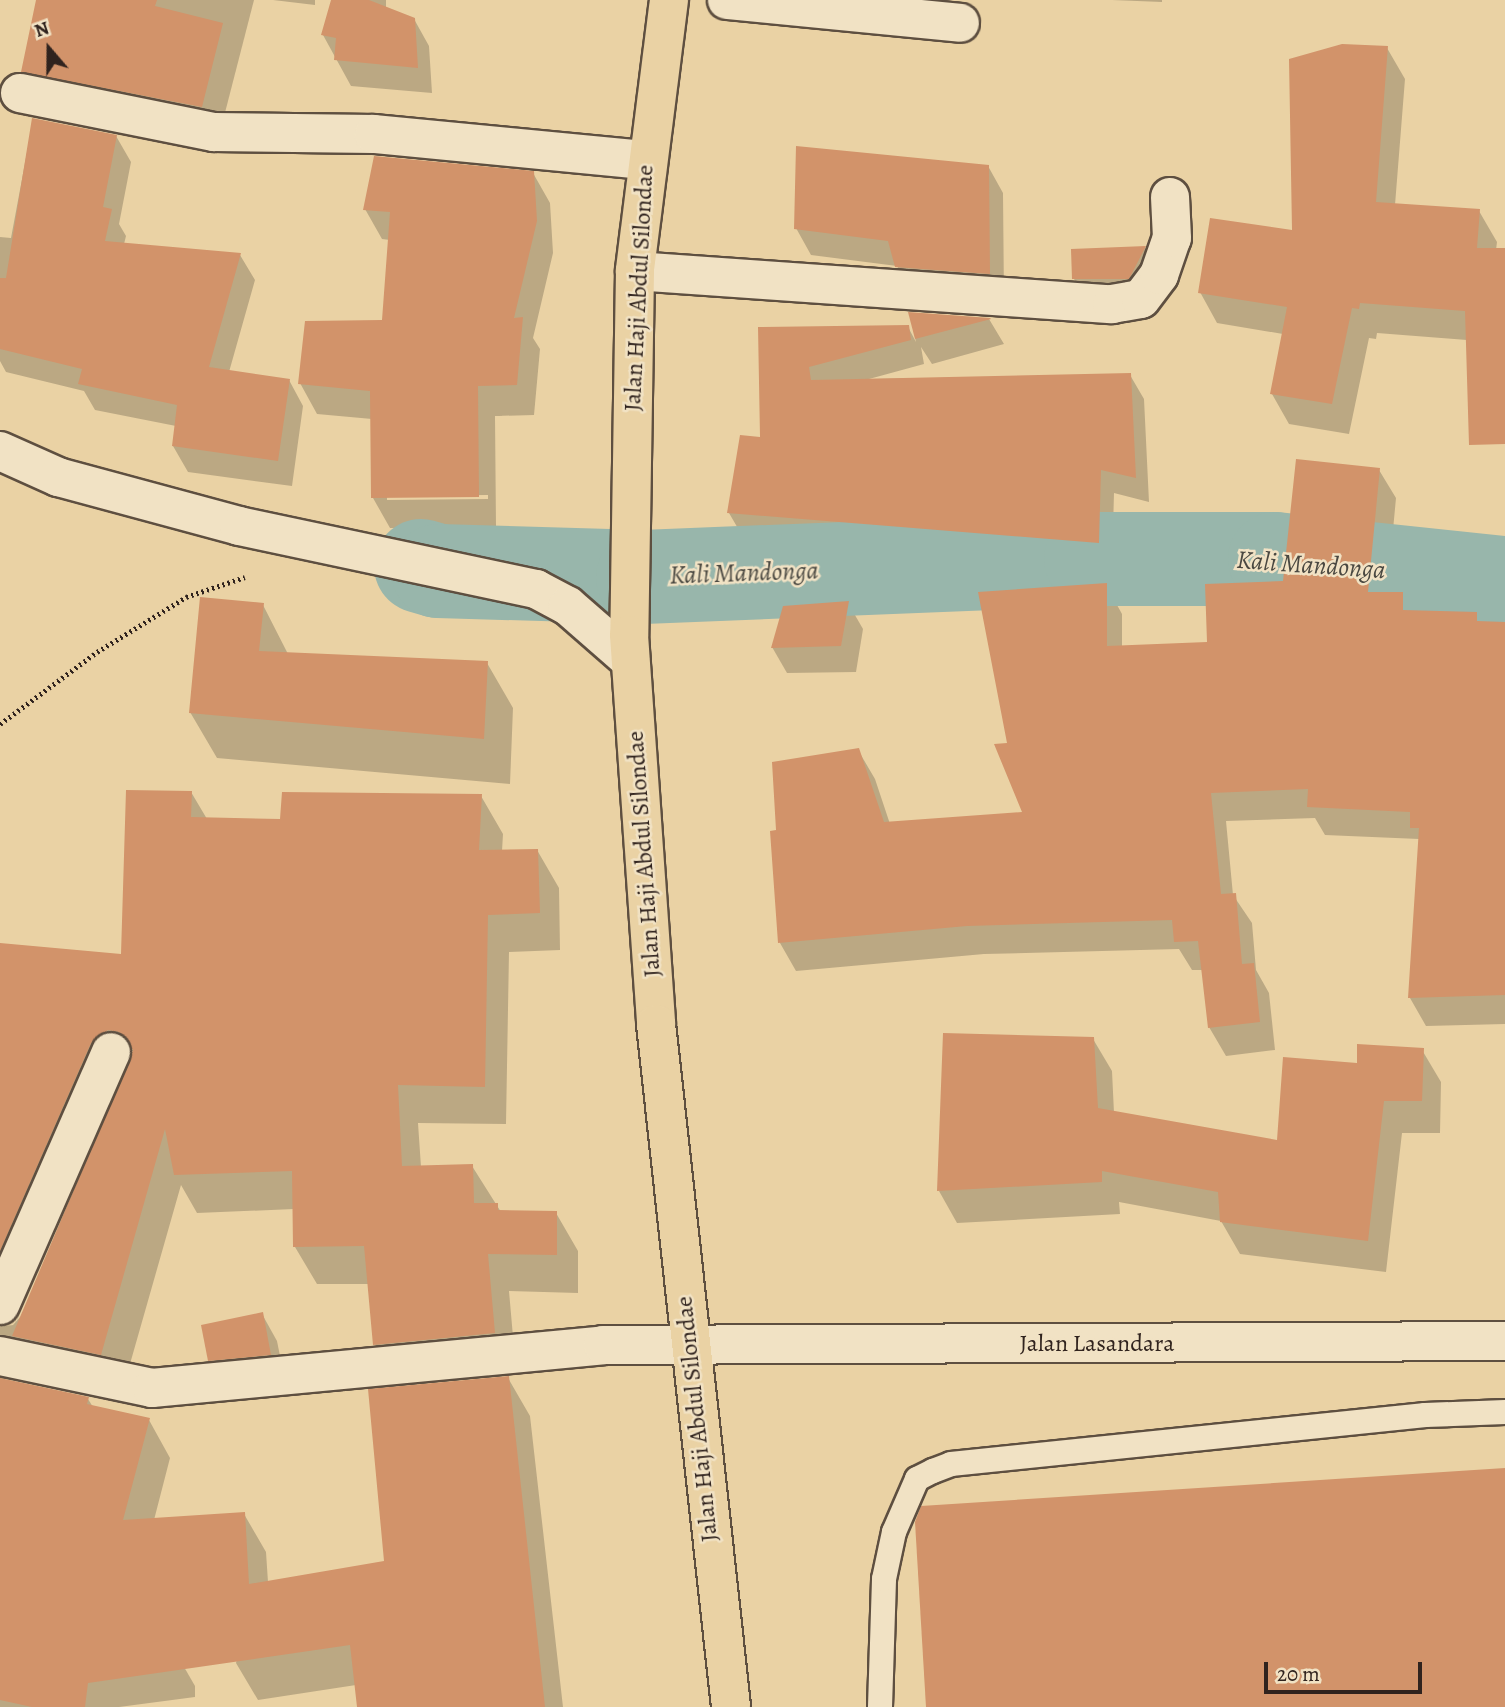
<!DOCTYPE html>
<html>
<head>
<meta charset="utf-8">
<style>
  body { margin:0 }
  #map { position:relative; width:1505px; height:1707px; overflow:hidden; background:#ead2a4; font-family:Alegreya,serif }
  div>[style] { position:absolute }
  .shadow>* { inset:0; background:#0003 }
  .river>* { height:94px; margin:-47px; padding:0 47px; transform-origin:47px; border-radius:47px; background:#98b6ab }
  .building>* { inset:0; background:#d2936a }
  .path>* { height:4.5px; margin-top:-2.25px; transform-origin:0; background:repeating-linear-gradient(90deg,#30231e 0 2px,transparent 0 5.5px) }
  .roads { filter:drop-shadow(2px 0 #5e4f40) drop-shadow(-2px 0 #5e4f40) drop-shadow(0 2px #5e4f40) drop-shadow(0 -2px #5e4f40) }
  .lane>* { height:24px; margin:-12px; padding:0 12px; transform-origin:12px; border-radius:12px; background:#f1e2c4 }
  .street>* { height:38px; margin:-19px; padding:0 19px; transform-origin:19px; border-radius:19px; background:#f1e2c4 }
  .highway>* { height:38px; margin:-19px; padding:0 19px; transform-origin:19px; border-radius:19px; background:#ead2a4 }
  span { translate:-50% -50%; white-space:nowrap; text-align:center; line-height:1.15; -webkit-text-stroke:5px #f1e2c4; paint-order:stroke }
  .street-label { font-size:24px; color:#30231e }
  .water-label { font-size:26px; color:#4a4841; font-style:italic }
  .north { position:absolute; left:14px; top:14px; width:70px; height:70px; -webkit-text-stroke:5px #f1e2c4; paint-order:stroke; rotate:340deg; font-size:19px; font-weight:700; line-height:28px; text-align:center; color:#30231e }
  .north::after { content:''; display:block; margin:auto; width:24px; height:32px; background:#30231e; clip-path:polygon(50% 0,100% 100%,50% 72%,0 100%) }
  .scale { position:absolute; left:1264px; top:1662px; width:158px; height:32px; box-sizing:border-box; border:4px solid #30231e; border-top:0; padding-left:9px; font-size:21px; line-height:24px; white-space:nowrap; color:#30231e; -webkit-text-stroke:5px #f1e2c4; paint-order:stroke }
</style>
</head>
<body>
<div id="map">
  <div class="shadow">
    <div style="clip-path:polygon(40px 0,254px 0,219px 136px,40px 101px,22px 71px)"></div>
    <div style="clip-path:polygon(273px 0,315px 0,315px 5px)"></div>
    <div style="clip-path:polygon(333px 0,386px 0,386px 9px,414px 19px,429px 46px,432px 93px,351px 86px,323px 35px)"></div>
    <div style="clip-path:polygon(1162px 0,1162px 2px,1112px 0)"></div>
    <div style="clip-path:polygon(1387px 48px,1405px 79px,1395px 205px,1479px 211px,1497px 242px,1496px 250px,1505px 250px,1505px 443px,1467px 340px,1377px 333px,1376px 339px,1369px 338px,1349px 434px,1289px 424px,1272px 394px,1283px 334px,1217px 323px,1200px 292px,1294px 232px)"></div>
    <div style="clip-path:polygon(33px 120px,116px 136px,131px 162px,119px 224px,126px 236px,124px 244px,240px 255px,255px 280px,229px 372px,289px 380px,303px 406px,292px 486px,188px 472px,173px 446px,176px 426px,95px 410px,84px 391px,6px 372px,0 361px,0 237px,11px 238px)"></div>
    <div style="clip-path:polygon(988px 166px,1003px 193px,1004px 299px,912px 293px,897px 266px,811px 255px,796px 228px)"></div>
    <div style="clip-path:polygon(evenodd,533px 173px,550px 203px,553px 253px,533px 338px,540px 349px,534px 415px,495px 416px,496px 527px,390px 528px,373px 498px,372px 419px,317px 414px,300px 383px,384px 322px,390px 240px,382px 239px,365px 209px,533px 173px,488px 495px,488px 499px,387px 500px,387px 496px,488px 495px)"></div>
    <div style="clip-path:polygon(1145px 248px,1152px 261px,1136px 291px,1082px 292px,1074px 279px,1073px 251px)"></div>
    <div style="clip-path:polygon(910px 314px,989px 319px,1004px 344px,932px 364px,921px 347px,924px 364px,869px 379px,1130px 375px,1144px 399px,1149px 502px,1114px 493px,1112px 567px,743px 537px,729px 513px,762px 439px,760px 329px,908px 327px,916px 342px)"></div>
    <div style="clip-path:polygon(1379px 470px,1396px 498px,1387px 594px,1402px 594px,1413px 612px,1476px 614px,1482px 623px,1505px 624px,1505px 1024px,1426px 1026px,1410px 998px,1419px 839px,1325px 835px,1315px 818px,1226px 821px,1233px 895px,1252px 923px,1256px 970px,1269px 993px,1275px 1050px,1226px 1056px,1209px 1027px,1203px 970px,1192px 970px,1179px 949px,984px 954px,796px 971px,780px 943px,778px 832px,858px 750px,875px 779px,890px 824px,1025px 814px,1009px 745px,1106px 585px,1122px 614px,1122px 647px,1209px 644px,1285px 583px)"></div>
    <div style="clip-path:polygon(848px 603px,863px 629px,856px 672px,787px 673px,772px 647px)"></div>
    <div style="clip-path:polygon(263px 605px,288px 654px,487px 663px,513px 708px,510px 784px,217px 758px,190px 712px)"></div>
    <div style="clip-path:polygon(evenodd,191px 792px,207px 819px,282px 821px,481px 796px,503px 834px,502px 851px,537px 850px,559px 888px,560px 950px,509px 952px,506px 1124px,418px 1123px,421px 1167px,472px 1166px,501px 1212px,556px 1213px,578px 1251px,578px 1293px,509px 1291px,516px 1371px,397px 1382px,375px 1344px,369px 1284px,317px 1284px,295px 1247px,294px 1209px,197px 1213px,181px 1185px,122px 1392px,26px 1372px,1px 1380px,88px 1399px,93px 1407px,149px 1420px,170px 1458px,154px 1520px,244px 1514px,266px 1552px,268px 1582px,386px 1562px,508px 1378px,530px 1416px,563px 1707px,359px 1707px,356px 1685px,258px 1700px,236px 1663px,239px 1651px,0 1588px,0 945px,122px 956px,191px 792px,130px 1068px,22px 1315px,13px 1325px,5px 1326px,113px 1081px,130px 1068px)"></div>
    <div style="clip-path:polygon(1093px 1039px,1112px 1071px,1114px 1113px,1278px 1142px,1359px 1065px,1422px 1050px,1441px 1082px,1440px 1133px,1402px 1133px,1386px 1272px,1240px 1254px,1221px 1221px,1119px 1202px,1120px 1214px,957px 1223px,939px 1191px)"></div>
    <div style="clip-path:polygon(262px 1314px,277px 1341px,285px 1381px,224px 1386px,209px 1360px)"></div>
    <div style="clip-path:polygon(0 1635px,180px 1660px,195px 1686px,195px 1697px,119px 1707px,0 1707px)"></div>
  </div>
  <div class="river">
    <div style="left:421px;top:566px;width:18px;rotate:16deg"></div>
    <div style="left:438px;top:571px;width:205px;rotate:1.7deg"></div>
    <div style="left:643px;top:577px;width:448px;rotate:-2.3deg"></div>
    <div style="left:1091px;top:559px;width:184px"></div>
    <div style="left:1275px;top:559px;width:231px;rotate:6deg"></div>
  </div>
  <div class="building">
    <div style="clip-path:polygon(36px 0,157px 0,155px 6px,223px 23px,202px 107px,21px 72px)"></div>
    <div style="clip-path:polygon(331px 0,369px 0,415px 18px,418px 68px,334px 60px,336px 38px,321px 35px)"></div>
    <div style="clip-path:polygon(1342px 44px,1388px 46px,1376px 202px,1480px 209px,1477px 248px,1505px 248px,1505px 444px,1469px 445px,1465px 311px,1360px 303px,1359px 309px,1352px 308px,1332px 404px,1270px 394px,1287px 307px,1198px 293px,1210px 218px,1292px 230px,1289px 59px)"></div>
    <div style="clip-path:polygon(32px 118px,117px 135px,103px 207px,112px 209px,105px 241px,241px 253px,209px 367px,290px 379px,278px 461px,172px 446px,177px 405px,78px 384px,82px 369px,0 349px,0 278px,6px 278px)"></div>
    <div style="clip-path:polygon(796px 146px,989px 165px,990px 274px,895px 267px,888px 241px,794px 229px)"></div>
    <div style="clip-path:polygon(374px 156px,534px 171px,537px 221px,514px 318px,523px 317px,517px 385px,478px 386px,479px 497px,371px 498px,370px 391px,298px 384px,305px 321px,382px 320px,390px 212px,363px 210px)"></div>
    <div style="clip-path:polygon(1146px 246px,1129px 279px,1072px 279px,1071px 249px)"></div>
    <div style="clip-path:polygon(908px 312px,990px 318px,991px 319px,915px 339px)"></div>
    <div style="clip-path:polygon(909px 325px,911px 340px,809px 367px,811px 380px,1131px 373px,1136px 478px,1101px 470px,1099px 543px,727px 513px,740px 435px,760px 437px,758px 327px)"></div>
    <div style="clip-path:polygon(1296px 459px,1380px 468px,1368px 592px,1403px 592px,1403px 610px,1477px 612px,1477px 621px,1505px 622px,1505px 995px,1408px 998px,1419px 828px,1410px 828px,1410px 812px,1307px 807px,1308px 789px,1211px 793px,1221px 894px,1236px 893px,1242px 964px,1254px 963px,1260px 1022px,1208px 1028px,1198px 941px,1174px 942px,1172px 920px,967px 926px,778px 943px,770px 831px,776px 830px,772px 762px,859px 748px,884px 822px,1022px 812px,994px 744px,1007px 743px,978px 592px,1107px 583px,1107px 646px,1207px 642px,1205px 584px,1283px 581px)"></div>
    <div style="clip-path:polygon(200px 597px,264px 603px,259px 651px,488px 661px,484px 739px,189px 713px)"></div>
    <div style="clip-path:polygon(849px 601px,841px 646px,771px 648px,783px 606px)"></div>
    <div style="clip-path:polygon(126px 790px,192px 791px,191px 817px,280px 819px,282px 792px,482px 794px,479px 850px,538px 849px,540px 913px,488px 915px,485px 1087px,398px 1085px,402px 1166px,473px 1164px,474px 1203px,498px 1203px,498px 1210px,557px 1211px,557px 1255px,488px 1254px,495px 1333px,373px 1345px,364px 1246px,293px 1247px,292px 1171px,174px 1175px,165px 1129px,101px 1355px,12px 1336px,133px 1050px,119px 1032px,108px 1030px,91px 1043px,0 1251px,0 943px,121px 954px)"></div>
    <div style="clip-path:polygon(943px 1033px,1094px 1037px,1098px 1108px,1277px 1140px,1283px 1057px,1357px 1063px,1357px 1044px,1424px 1048px,1422px 1101px,1384px 1101px,1368px 1241px,1220px 1222px,1218px 1192px,1102px 1171px,1102px 1182px,937px 1191px)"></div>
    <div style="clip-path:polygon(263px 1312px,271px 1355px,208px 1361px,201px 1325px)"></div>
    <div style="clip-path:polygon(509px 1376px,545px 1707px,357px 1707px,350px 1645px,88px 1683px,85px 1707px,32px 1707px,0 1700px,0 1378px,89px 1397px,87px 1404px,150px 1418px,123px 1520px,245px 1512px,249px 1584px,384px 1561px,368px 1389px)"></div>
    <div style="clip-path:polygon(1505px 1468px,1505px 1707px,926px 1707px,915px 1522px,921px 1506px)"></div>
  </div>
  <div class="path">
    <div style="left:0;top:724px;width:121px;rotate:-36.6deg"></div>
    <div style="left:97px;top:652px;width:105px;rotate:-31.7deg"></div>
    <div style="left:186px;top:597px;width:62px;rotate:-18.7deg"></div>
  </div>
  <div class="roads">
    <div class="lane">
      <div style="left:880px;top:1707px;width:128px;rotate:-88.2deg"></div>
      <div style="left:884px;top:1579px;width:48px;rotate:-78deg"></div>
      <div style="left:894px;top:1532px;width:58px;rotate:-66.5deg"></div>
      <div style="left:917px;top:1479px;width:18px;rotate:-27deg"></div>
      <div style="left:933px;top:1471px;width:19px;rotate:-21deg"></div>
      <div style="left:951px;top:1464px;width:477px;rotate:-5.9deg"></div>
      <div style="left:1425px;top:1415px;width:80px;rotate:-2.1deg"></div>
    </div>
    <div class="street">
      <div style="left:727px;top:0;width:234px;rotate:5.6deg"></div>
      <div style="left:20px;top:93px;width:198px;rotate:11.4deg"></div>
      <div style="left:214px;top:132px;width:160px;rotate:0.7deg"></div>
      <div style="left:374px;top:134px;width:273px;rotate:5.5deg"></div>
      <div style="left:635px;top:271px;width:478px;rotate:4deg"></div>
      <div style="left:1112px;top:304px;width:29px;rotate:-10deg"></div>
      <div style="left:1141px;top:299px;width:30px;rotate:-53deg"></div>
      <div style="left:1159px;top:275px;width:39px;rotate:-71deg"></div>
      <div style="left:1172px;top:238px;width:41px;rotate:-92.8deg"></div>
      <div style="left:0;top:451px;width:64px;rotate:24.1deg"></div>
      <div style="left:58px;top:477px;width:188px;rotate:15.1deg"></div>
      <div style="left:239px;top:526px;width:304px;rotate:12deg"></div>
      <div style="left:536px;top:589px;width:36px;rotate:28deg"></div>
      <div style="left:568px;top:606px;width:82px;rotate:41.1deg"></div>
      <div style="left:0;top:1305px;width:276px;rotate:-66.3deg"></div>
      <div style="left:0;top:1356px;width:155px;rotate:11.9deg"></div>
      <div style="left:152px;top:1388px;width:453px;rotate:-5.4deg"></div>
      <div style="left:603px;top:1345px;width:902px;rotate:-0.25deg"></div>
    </div>
    <div class="highway">
      <div style="left:669px;top:0;width:273px;rotate:97.2deg"></div>
      <div style="left:635px;top:271px;width:364px;rotate:90.9deg"></div>
      <div style="left:629px;top:635px;width:390px;rotate:86deg"></div>
      <div style="left:656px;top:1024px;width:687px;rotate:83.73deg"></div>
    </div>
  </div>
  <div class="street-label">
    <span style="left:639px;top:288px;rotate:-87deg">Jalan Haji Abdul Silondae</span>
    <span style="left:644px;top:854px;rotate:-94deg">Jalan Haji Abdul Silondae</span>
    <span style="left:1097px;top:1344px">Jalan Lasandara</span>
    <span style="left:697px;top:1419px;rotate:-96deg">Jalan Haji Abdul Silondae</span>
  </div>
  <div class="water-label">
    <span style="left:1311px;top:565px;rotate:4deg">Kali Mandonga</span>
    <span style="left:744px;top:573px;rotate:-2deg">Kali Mandonga</span>
  </div>
  <div class="north">N</div>
  <div class="scale">20 m</div>
</div>
</body>
</html>
